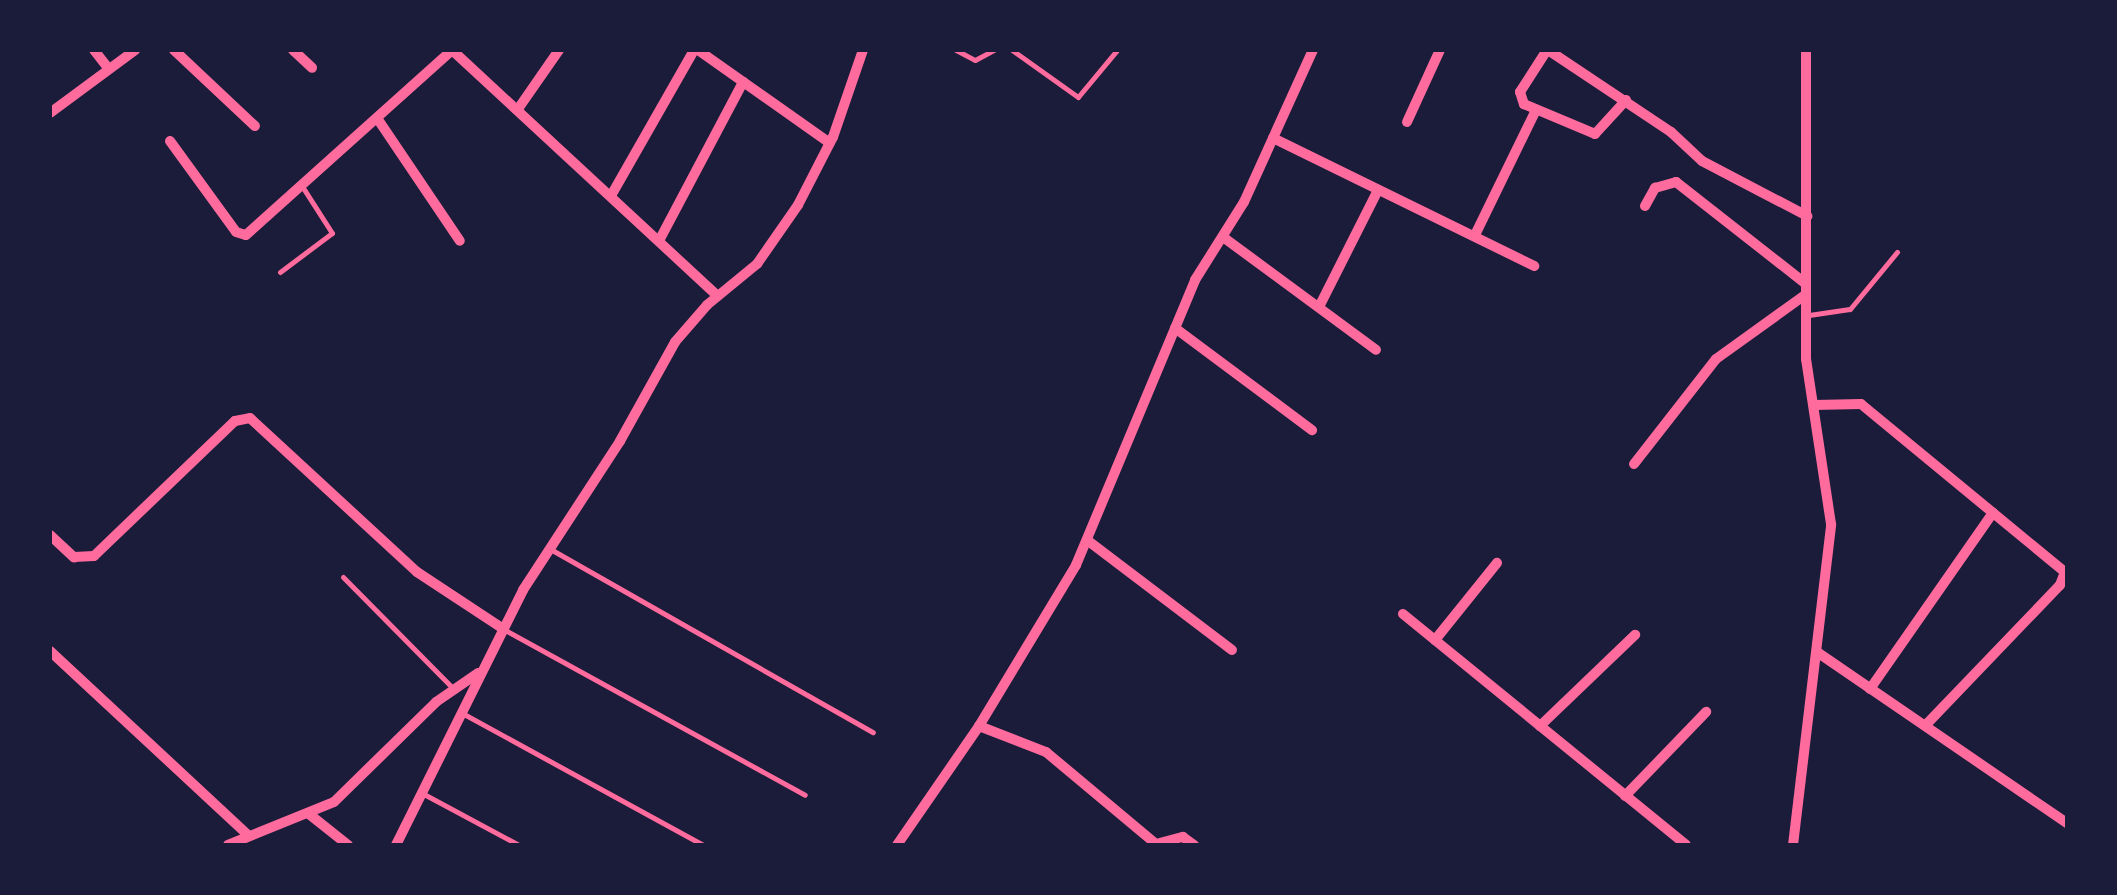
<!DOCTYPE html>
<html>
<head>
<meta charset="utf-8">
<style>
  body { margin:0 }
  #map { position:relative; width:2117px; height:895px; overflow:hidden; background:#1b1b3a; font-family:"Crimson Pro",serif }
  div>[style] { position:absolute }
  .service>* { height:5px; margin:-2.5px; padding:0 2.5px; transform-origin:2.5px; border-radius:2.5px; background:#ff6b9d }
  .minor>* { height:10px; margin:-5px; padding:0 5px; transform-origin:5px; border-radius:5px; background:#ff6b9d }
  span { translate:-50% -50%; white-space:nowrap; text-align:center; line-height:1.15; -webkit-text-stroke:8px #1b1b3a; paint-order:stroke }
  .frame { position:absolute; inset:0; border:52px solid #1b1b3a; pointer-events:none }
</style>
</head>
<body>
<div id="map">
  <div class="service">
    <div style="left:956px;top:50px;width:21px;rotate:28deg"></div>
    <div style="left:975px;top:60px;width:21px;rotate:-28deg"></div>
    <div style="left:1012px;top:50px;width:81px;rotate:35.5deg"></div>
    <div style="left:1078px;top:97px;width:61px;rotate:-50.3deg"></div>
    <div style="left:280px;top:272px;width:65px;rotate:-36.9deg"></div>
    <div style="left:332px;top:233px;width:56px;rotate:-122.6deg"></div>
    <div style="left:1809px;top:315px;width:41px;rotate:-8.3deg"></div>
    <div style="left:1850px;top:309px;width:74px;rotate:-50.5deg"></div>
    <div style="left:552px;top:550px;width:369px;rotate:29.6deg"></div>
    <div style="left:343px;top:577px;width:156px;rotate:45.3deg"></div>
    <div style="left:505px;top:630px;width:342px;rotate:28.8deg"></div>
    <div style="left:462px;top:713px;width:275px;rotate:28.7deg"></div>
    <div style="left:420px;top:792px;width:112px;rotate:28.2deg"></div>
  </div>
  <div class="minor">
    <div style="left:94px;top:50px;width:24px;rotate:52deg"></div>
    <div style="left:174px;top:50px;width:111px;rotate:43.2deg"></div>
    <div style="left:293px;top:50px;width:26px;rotate:43deg"></div>
    <div style="left:452px;top:50px;width:362px;rotate:42.8deg"></div>
    <div style="left:698px;top:50px;width:161px;rotate:35.2deg"></div>
    <div style="left:1547px;top:50px;width:50px;rotate:122.7deg"></div>
    <div style="left:1520px;top:92px;width:13px;rotate:72deg"></div>
    <div style="left:1524px;top:104px;width:77px;rotate:22.9deg"></div>
    <div style="left:1595px;top:134px;width:46px;rotate:-47.6deg"></div>
    <div style="left:1548px;top:50px;width:148px;rotate:33.7deg"></div>
    <div style="left:1671px;top:132px;width:42px;rotate:43.1deg"></div>
    <div style="left:1702px;top:161px;width:119px;rotate:27.6deg"></div>
    <div style="left:518px;top:109px;width:72px;rotate:-55.2deg"></div>
    <div style="left:50px;top:113px;width:106px;rotate:-36.5deg"></div>
    <div style="left:377px;top:118px;width:148px;rotate:56deg"></div>
    <div style="left:1407px;top:122px;width:79px;rotate:-65.4deg"></div>
    <div style="left:1273px;top:138px;width:291px;rotate:26.1deg"></div>
    <div style="left:170px;top:141px;width:112px;rotate:54deg"></div>
    <div style="left:236px;top:232px;width:10px;rotate:17deg"></div>
    <div style="left:246px;top:235px;width:277px;rotate:-41.9deg"></div>
    <div style="left:612px;top:194px;width:166px;rotate:-60.3deg"></div>
    <div style="left:1645px;top:206px;width:21px;rotate:-61deg"></div>
    <div style="left:1655px;top:188px;width:22px;rotate:-16deg"></div>
    <div style="left:1676px;top:182px;width:164px;rotate:38.1deg"></div>
    <div style="left:1475px;top:235px;width:139px;rotate:-64deg"></div>
    <div style="left:1223px;top:237px;width:190px;rotate:36.4deg"></div>
    <div style="left:660px;top:239px;width:178px;rotate:-62.1deg"></div>
    <div style="left:1320px;top:305px;width:129px;rotate:-63.2deg"></div>
    <div style="left:1175px;top:328px;width:171px;rotate:36.7deg"></div>
    <div style="left:1814px;top:405px;width:47px;rotate:-1.2deg"></div>
    <div style="left:1861px;top:404px;width:264px;rotate:39.5deg"></div>
    <div style="left:2065px;top:572px;width:14px;rotate:111deg"></div>
    <div style="left:2060px;top:585px;width:195px;rotate:133.8deg"></div>
    <div style="left:1634px;top:464px;width:133px;rotate:-52deg"></div>
    <div style="left:1716px;top:359px;width:110px;rotate:-35.7deg"></div>
    <div style="left:50px;top:535px;width:33px;rotate:43deg"></div>
    <div style="left:74px;top:557px;width:20px;rotate:-3deg"></div>
    <div style="left:94px;top:556px;width:195px;rotate:-43.8deg"></div>
    <div style="left:235px;top:421px;width:15px;rotate:-11deg"></div>
    <div style="left:250px;top:418px;width:227px;rotate:42.7deg"></div>
    <div style="left:417px;top:572px;width:102px;rotate:33.4deg"></div>
    <div style="left:1087px;top:540px;width:182px;rotate:37.2deg"></div>
    <div style="left:1403px;top:614px;width:365px;rotate:39.2deg"></div>
    <div style="left:1435px;top:640px;width:99px;rotate:-51.2deg"></div>
    <div style="left:50px;top:651px;width:270px;rotate:42.9deg"></div>
    <div style="left:1817px;top:652px;width:303px;rotate:34.4deg"></div>
    <div style="left:1870px;top:689px;width:215px;rotate:-55.1deg"></div>
    <div style="left:979px;top:726px;width:72px;rotate:21.2deg"></div>
    <div style="left:1046px;top:752px;width:143px;rotate:39.9deg"></div>
    <div style="left:1156px;top:844px;width:28px;rotate:-15deg"></div>
    <div style="left:1183px;top:837px;width:14px;rotate:36deg"></div>
    <div style="left:1540px;top:726px;width:132px;rotate:-43.8deg"></div>
    <div style="left:1625px;top:796px;width:117px;rotate:-46deg"></div>
    <div style="left:309px;top:814px;width:50px;rotate:38.5deg"></div>
    <div style="left:228px;top:845px;width:114px;rotate:-22.1deg"></div>
    <div style="left:334px;top:802px;width:143px;rotate:-44.4deg"></div>
    <div style="left:436px;top:702px;width:51px;rotate:-34.6deg"></div>
    <div style="left:396px;top:845px;width:285px;rotate:-63.5deg"></div>
    <div style="left:523px;top:590px;width:178px;rotate:-56.9deg"></div>
    <div style="left:620px;top:441px;width:113px;rotate:-60.9deg"></div>
    <div style="left:675px;top:342px;width:49px;rotate:-49.1deg"></div>
    <div style="left:707px;top:305px;width:65px;rotate:-39.4deg"></div>
    <div style="left:757px;top:264px;width:72px;rotate:-55.2deg"></div>
    <div style="left:798px;top:205px;width:76px;rotate:-62.8deg"></div>
    <div style="left:833px;top:137px;width:92px;rotate:-71deg"></div>
    <div style="left:897px;top:845px;width:145px;rotate:-55.4deg"></div>
    <div style="left:979px;top:726px;width:188px;rotate:-58.9deg"></div>
    <div style="left:1076px;top:565px;width:309px;rotate:-67.3deg"></div>
    <div style="left:1195px;top:280px;width:92px;rotate:-57.9deg"></div>
    <div style="left:1244px;top:202px;width:167px;rotate:-65.6deg"></div>
    <div style="left:1793px;top:845px;width:323px;rotate:-83.2deg"></div>
    <div style="left:1831px;top:524px;width:167px;rotate:-98.6deg"></div>
    <div style="left:1806px;top:359px;width:309px;rotate:-90deg"></div>
  </div>
  <div class="frame"></div>
</div>
</body>
</html>
